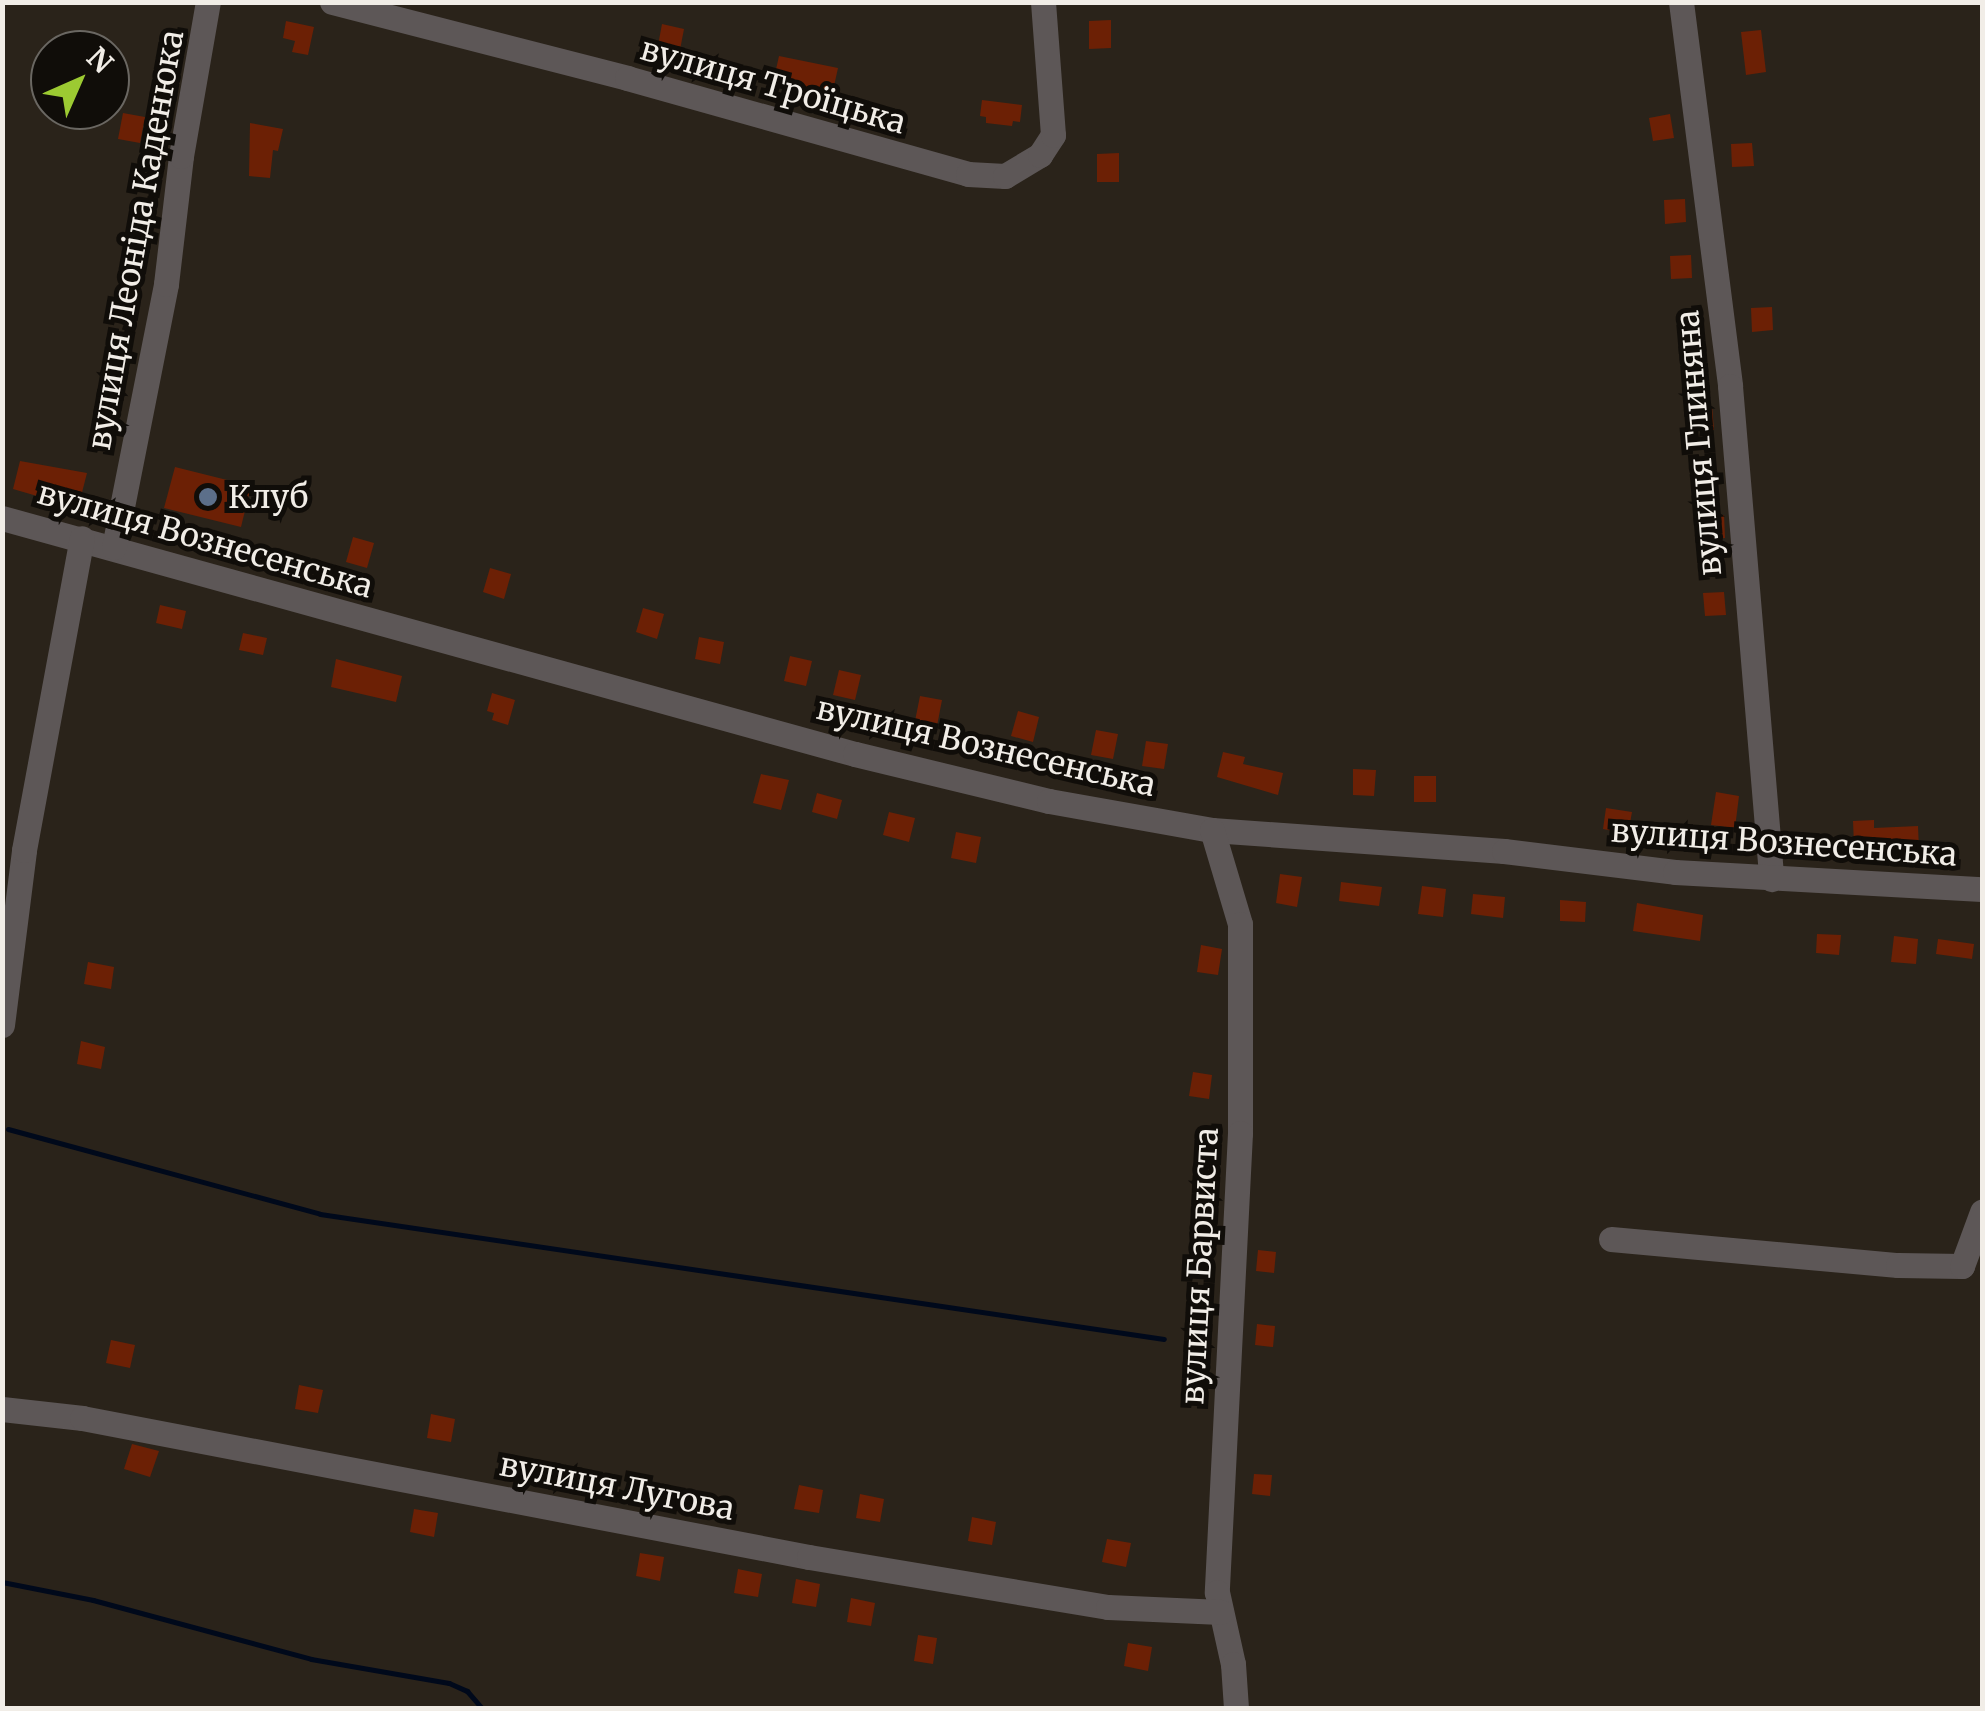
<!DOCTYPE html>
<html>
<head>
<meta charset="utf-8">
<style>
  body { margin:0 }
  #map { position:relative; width:1985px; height:1711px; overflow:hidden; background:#2a231a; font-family:Merriweather,serif }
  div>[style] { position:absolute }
  .stream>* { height:5px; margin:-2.5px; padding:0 2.5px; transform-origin:2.5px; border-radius:2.5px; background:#00091b }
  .building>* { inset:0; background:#6c2005 }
  .minor>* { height:25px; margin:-12.5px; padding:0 12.5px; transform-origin:12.5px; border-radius:12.5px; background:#5d5757 }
  .dots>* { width:28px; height:28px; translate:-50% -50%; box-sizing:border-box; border:5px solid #100d09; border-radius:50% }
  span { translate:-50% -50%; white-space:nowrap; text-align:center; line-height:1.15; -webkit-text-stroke:10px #100d09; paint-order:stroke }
  .street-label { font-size:32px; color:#f1ede7 }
  .poi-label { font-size:32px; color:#f1ede7 }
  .left { translate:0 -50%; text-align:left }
  .frame { position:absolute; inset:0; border:5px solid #f1ede7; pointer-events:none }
  .north { position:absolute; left:30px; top:30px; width:100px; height:100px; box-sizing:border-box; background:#100d09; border:2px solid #6a6762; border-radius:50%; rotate:45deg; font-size:28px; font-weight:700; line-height:40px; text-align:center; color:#f1ede7 }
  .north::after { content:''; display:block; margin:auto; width:35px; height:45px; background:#9cca32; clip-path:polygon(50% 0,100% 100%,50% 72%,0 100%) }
</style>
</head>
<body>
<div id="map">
  <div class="stream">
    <div style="left:8px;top:1129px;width:323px;rotate:15.2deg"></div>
    <div style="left:320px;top:1214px;width:853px;rotate:8.42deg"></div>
    <div style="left:2px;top:1582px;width:93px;rotate:11.2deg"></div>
    <div style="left:93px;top:1600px;width:226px;rotate:15.1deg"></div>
    <div style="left:311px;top:1659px;width:140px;rotate:9.9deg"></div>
    <div style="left:449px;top:1683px;width:20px;rotate:24deg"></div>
    <div style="left:467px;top:1691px;width:23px;rotate:49deg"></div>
  </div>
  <div class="building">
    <div style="clip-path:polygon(1111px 20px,1111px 48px,1089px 49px,1089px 21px)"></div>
    <div style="clip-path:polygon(286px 21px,314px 27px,308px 55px,292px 52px,295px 41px,283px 38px)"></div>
    <div style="clip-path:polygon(662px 24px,684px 29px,679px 55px,657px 51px)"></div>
    <div style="clip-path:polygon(1761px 30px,1766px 72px,1746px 75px,1741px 32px)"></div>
    <div style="clip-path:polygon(779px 56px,838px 68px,832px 95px,773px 83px)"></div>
    <div style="clip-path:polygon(982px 100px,1022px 105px,1020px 122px,1013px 121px,1012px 126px,986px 123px,986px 117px,980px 116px)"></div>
    <div style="clip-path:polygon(123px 113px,145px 117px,140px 143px,118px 139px)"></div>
    <div style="clip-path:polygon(1670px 114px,1674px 138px,1653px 141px,1649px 118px)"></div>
    <div style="clip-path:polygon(250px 123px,283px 129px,278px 151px,273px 150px,270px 178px,249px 176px)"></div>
    <div style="clip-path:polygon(1752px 143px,1754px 166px,1732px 167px,1731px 144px)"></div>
    <div style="clip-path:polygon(1119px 153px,1119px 182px,1097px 182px,1097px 154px)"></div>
    <div style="clip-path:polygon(1685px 199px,1686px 222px,1665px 224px,1664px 200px)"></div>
    <div style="clip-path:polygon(1691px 255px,1692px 278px,1671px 279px,1670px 256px)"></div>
    <div style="clip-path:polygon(1772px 307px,1773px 330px,1752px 332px,1751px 308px)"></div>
    <div style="clip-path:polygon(1712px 406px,1714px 430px,1692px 431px,1691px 407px)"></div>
    <div style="clip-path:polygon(20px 461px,87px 473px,78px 508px,13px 489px)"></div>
    <div style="clip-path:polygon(175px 467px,251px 486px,241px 527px,164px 508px)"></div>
    <div style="clip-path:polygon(1724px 515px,1725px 538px,1704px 539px,1702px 516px)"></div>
    <div style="clip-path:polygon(353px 537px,374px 543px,367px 568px,346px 562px)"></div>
    <div style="clip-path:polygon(490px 568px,511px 574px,504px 599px,483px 592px)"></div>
    <div style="clip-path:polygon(1724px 592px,1726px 615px,1705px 616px,1703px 593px)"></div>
    <div style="clip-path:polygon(160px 605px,186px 611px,182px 629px,156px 623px)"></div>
    <div style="clip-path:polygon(643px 608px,664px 614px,657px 639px,636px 632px)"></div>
    <div style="clip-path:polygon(243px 633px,267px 638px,263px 655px,239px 650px)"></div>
    <div style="clip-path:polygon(699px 637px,724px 642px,720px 664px,695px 659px)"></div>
    <div style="clip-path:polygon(790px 656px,812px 661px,806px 686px,784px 681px)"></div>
    <div style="clip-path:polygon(336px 659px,402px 676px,396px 702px,331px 687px)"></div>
    <div style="clip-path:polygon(839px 670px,861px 675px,855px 700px,833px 695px)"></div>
    <div style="clip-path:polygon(492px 693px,515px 700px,508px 725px,492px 720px,494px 713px,487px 711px)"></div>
    <div style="clip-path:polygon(920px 696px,942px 700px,937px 726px,915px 721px)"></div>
    <div style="clip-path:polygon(1018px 711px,1039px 717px,1033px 742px,1011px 736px)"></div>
    <div style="clip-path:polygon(1096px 730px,1118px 734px,1113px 759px,1091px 755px)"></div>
    <div style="clip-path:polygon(1146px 741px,1168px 744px,1164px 769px,1142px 766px)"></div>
    <div style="clip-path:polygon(1223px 752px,1245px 757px,1243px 764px,1283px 773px,1278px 795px,1217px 777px)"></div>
    <div style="clip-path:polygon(1353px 769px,1376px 770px,1374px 796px,1353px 795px)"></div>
    <div style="clip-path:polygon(761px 774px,789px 780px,781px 810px,753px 803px)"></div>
    <div style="clip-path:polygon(1414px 776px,1436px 776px,1436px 802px,1414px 802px)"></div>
    <div style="clip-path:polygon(1716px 792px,1739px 796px,1735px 828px,1711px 825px)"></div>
    <div style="clip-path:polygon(817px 793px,842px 800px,837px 819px,812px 812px)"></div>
    <div style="clip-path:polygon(1606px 808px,1632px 812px,1628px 834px,1603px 829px)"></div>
    <div style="clip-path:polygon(889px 812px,915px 818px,909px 842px,883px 835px)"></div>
    <div style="clip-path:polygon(1874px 820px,1874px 828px,1918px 826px,1919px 849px,1898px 850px,1897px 843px,1854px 845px,1853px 821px)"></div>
    <div style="clip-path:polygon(956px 832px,981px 837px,976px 863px,951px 858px)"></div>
    <div style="clip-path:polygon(1280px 874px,1302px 877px,1297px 907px,1276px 903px)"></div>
    <div style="clip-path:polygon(1341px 882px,1382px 887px,1379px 906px,1339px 901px)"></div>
    <div style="clip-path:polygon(1422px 886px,1446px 889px,1443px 917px,1418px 914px)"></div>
    <div style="clip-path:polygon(1473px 894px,1505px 897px,1503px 918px,1471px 914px)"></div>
    <div style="clip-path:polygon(1560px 900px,1586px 902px,1585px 922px,1560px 921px)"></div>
    <div style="clip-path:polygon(1637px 903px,1703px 915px,1700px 941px,1633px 931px)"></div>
    <div style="clip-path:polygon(1817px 934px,1841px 935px,1839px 955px,1816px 953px)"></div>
    <div style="clip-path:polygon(1894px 936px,1918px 939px,1916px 964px,1891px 962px)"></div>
    <div style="clip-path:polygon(1938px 939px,1974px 944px,1972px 959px,1936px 954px)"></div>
    <div style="clip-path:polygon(1201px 945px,1222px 949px,1218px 975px,1197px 972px)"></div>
    <div style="clip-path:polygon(88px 962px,114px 967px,111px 989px,84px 984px)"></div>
    <div style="clip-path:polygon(81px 1041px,105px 1047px,101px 1069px,77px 1064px)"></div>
    <div style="clip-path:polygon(1193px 1072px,1212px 1075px,1209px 1099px,1189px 1096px)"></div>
    <div style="clip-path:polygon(1258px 1250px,1276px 1252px,1274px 1273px,1256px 1271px)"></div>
    <div style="clip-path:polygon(1257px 1324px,1275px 1326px,1273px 1347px,1255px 1345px)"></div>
    <div style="clip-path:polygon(111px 1340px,135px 1345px,130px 1368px,106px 1363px)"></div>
    <div style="clip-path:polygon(299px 1385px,323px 1390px,318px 1413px,295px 1409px)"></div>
    <div style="clip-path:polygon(431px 1414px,455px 1419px,451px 1442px,427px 1438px)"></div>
    <div style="clip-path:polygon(132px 1444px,159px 1451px,150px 1477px,124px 1469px)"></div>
    <div style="clip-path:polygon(1254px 1474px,1272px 1475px,1270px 1496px,1252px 1494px)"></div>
    <div style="clip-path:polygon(799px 1485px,823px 1490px,819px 1513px,794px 1509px)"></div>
    <div style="clip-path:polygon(860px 1494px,884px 1499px,880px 1522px,856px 1518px)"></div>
    <div style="clip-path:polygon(414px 1509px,438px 1513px,434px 1537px,410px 1532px)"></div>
    <div style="clip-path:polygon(972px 1517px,996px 1522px,992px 1545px,968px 1541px)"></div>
    <div style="clip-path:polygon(1107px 1539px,1131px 1543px,1126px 1567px,1102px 1562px)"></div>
    <div style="clip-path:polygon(640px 1553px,664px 1557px,660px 1581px,636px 1576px)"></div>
    <div style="clip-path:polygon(738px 1569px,762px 1574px,758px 1597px,734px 1593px)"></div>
    <div style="clip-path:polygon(796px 1579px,820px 1584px,816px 1607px,792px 1603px)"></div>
    <div style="clip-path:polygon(851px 1598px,875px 1603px,871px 1626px,847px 1622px)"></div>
    <div style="clip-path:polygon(918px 1635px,937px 1638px,933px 1664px,914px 1661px)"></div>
    <div style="clip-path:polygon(1128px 1643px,1152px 1647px,1148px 1671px,1124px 1666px)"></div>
  </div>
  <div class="minor">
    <div style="left:332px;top:2px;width:305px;rotate:14.4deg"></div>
    <div style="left:627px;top:78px;width:354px;rotate:15.7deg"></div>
    <div style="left:968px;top:174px;width:37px;rotate:3deg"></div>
    <div style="left:1005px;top:176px;width:41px;rotate:-31deg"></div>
    <div style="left:1040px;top:155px;width:24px;rotate:-57deg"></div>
    <div style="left:1053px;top:135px;width:133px;rotate:-94.3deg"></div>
    <div style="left:1681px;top:2px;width:387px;rotate:82.7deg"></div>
    <div style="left:1730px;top:386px;width:495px;rotate:85.2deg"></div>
    <div style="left:2px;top:518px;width:885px;rotate:15.47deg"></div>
    <div style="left:855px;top:754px;width:200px;rotate:13.6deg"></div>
    <div style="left:1049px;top:801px;width:166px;rotate:10.1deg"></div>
    <div style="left:1212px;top:830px;width:293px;rotate:4.1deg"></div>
    <div style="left:1504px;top:851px;width:172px;rotate:7deg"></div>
    <div style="left:1675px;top:872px;width:307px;rotate:3.2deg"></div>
    <div style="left:114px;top:547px;width:268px;rotate:-78.8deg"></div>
    <div style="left:166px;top:284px;width:129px;rotate:-83.3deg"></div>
    <div style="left:181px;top:156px;width:156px;rotate:-80.1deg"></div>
    <div style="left:1212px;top:830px;width:98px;rotate:73.4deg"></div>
    <div style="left:1240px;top:924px;width:209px;rotate:90deg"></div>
    <div style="left:1240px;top:1133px;width:460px;rotate:92.9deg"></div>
    <div style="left:1217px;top:1592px;width:74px;rotate:77.5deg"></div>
    <div style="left:1233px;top:1664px;width:44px;rotate:86.1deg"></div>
    <div style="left:2px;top:1025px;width:176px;rotate:-82.8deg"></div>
    <div style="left:24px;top:850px;width:317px;rotate:-79.5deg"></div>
    <div style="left:1611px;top:1239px;width:288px;rotate:5.2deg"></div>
    <div style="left:1898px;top:1265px;width:64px;rotate:0.9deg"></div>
    <div style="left:1962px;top:1266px;width:58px;rotate:-69.7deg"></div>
    <div style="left:2px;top:1409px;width:81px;rotate:6.4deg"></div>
    <div style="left:82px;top:1418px;width:740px;rotate:10.82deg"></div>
    <div style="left:809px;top:1557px;width:303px;rotate:9.5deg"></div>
    <div style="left:1108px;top:1607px;width:113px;rotate:2.5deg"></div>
  </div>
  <div class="dots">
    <div style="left:208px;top:497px;background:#5c6f8a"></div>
  </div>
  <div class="street-label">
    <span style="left:773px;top:86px;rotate:16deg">вулиця Троїцька</span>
    <span style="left:136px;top:240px;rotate:-80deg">вулиця Леоніда Каденюка</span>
    <span style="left:1699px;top:443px;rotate:-95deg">вулиця Глиняна</span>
    <span style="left:205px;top:540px;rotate:16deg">вулиця Вознесенська</span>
    <span style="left:986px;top:747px;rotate:13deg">вулиця Вознесенська</span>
    <span style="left:1784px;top:843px;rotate:4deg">вулиця Вознесенська</span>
    <span style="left:1200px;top:1266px;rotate:-87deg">вулиця Барвиста</span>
    <span style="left:617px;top:1487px;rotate:11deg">вулиця Лугова</span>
  </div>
  <div class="poi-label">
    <span class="left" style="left:228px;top:497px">Клуб</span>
  </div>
  <div class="frame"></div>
  <div class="north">N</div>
</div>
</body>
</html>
